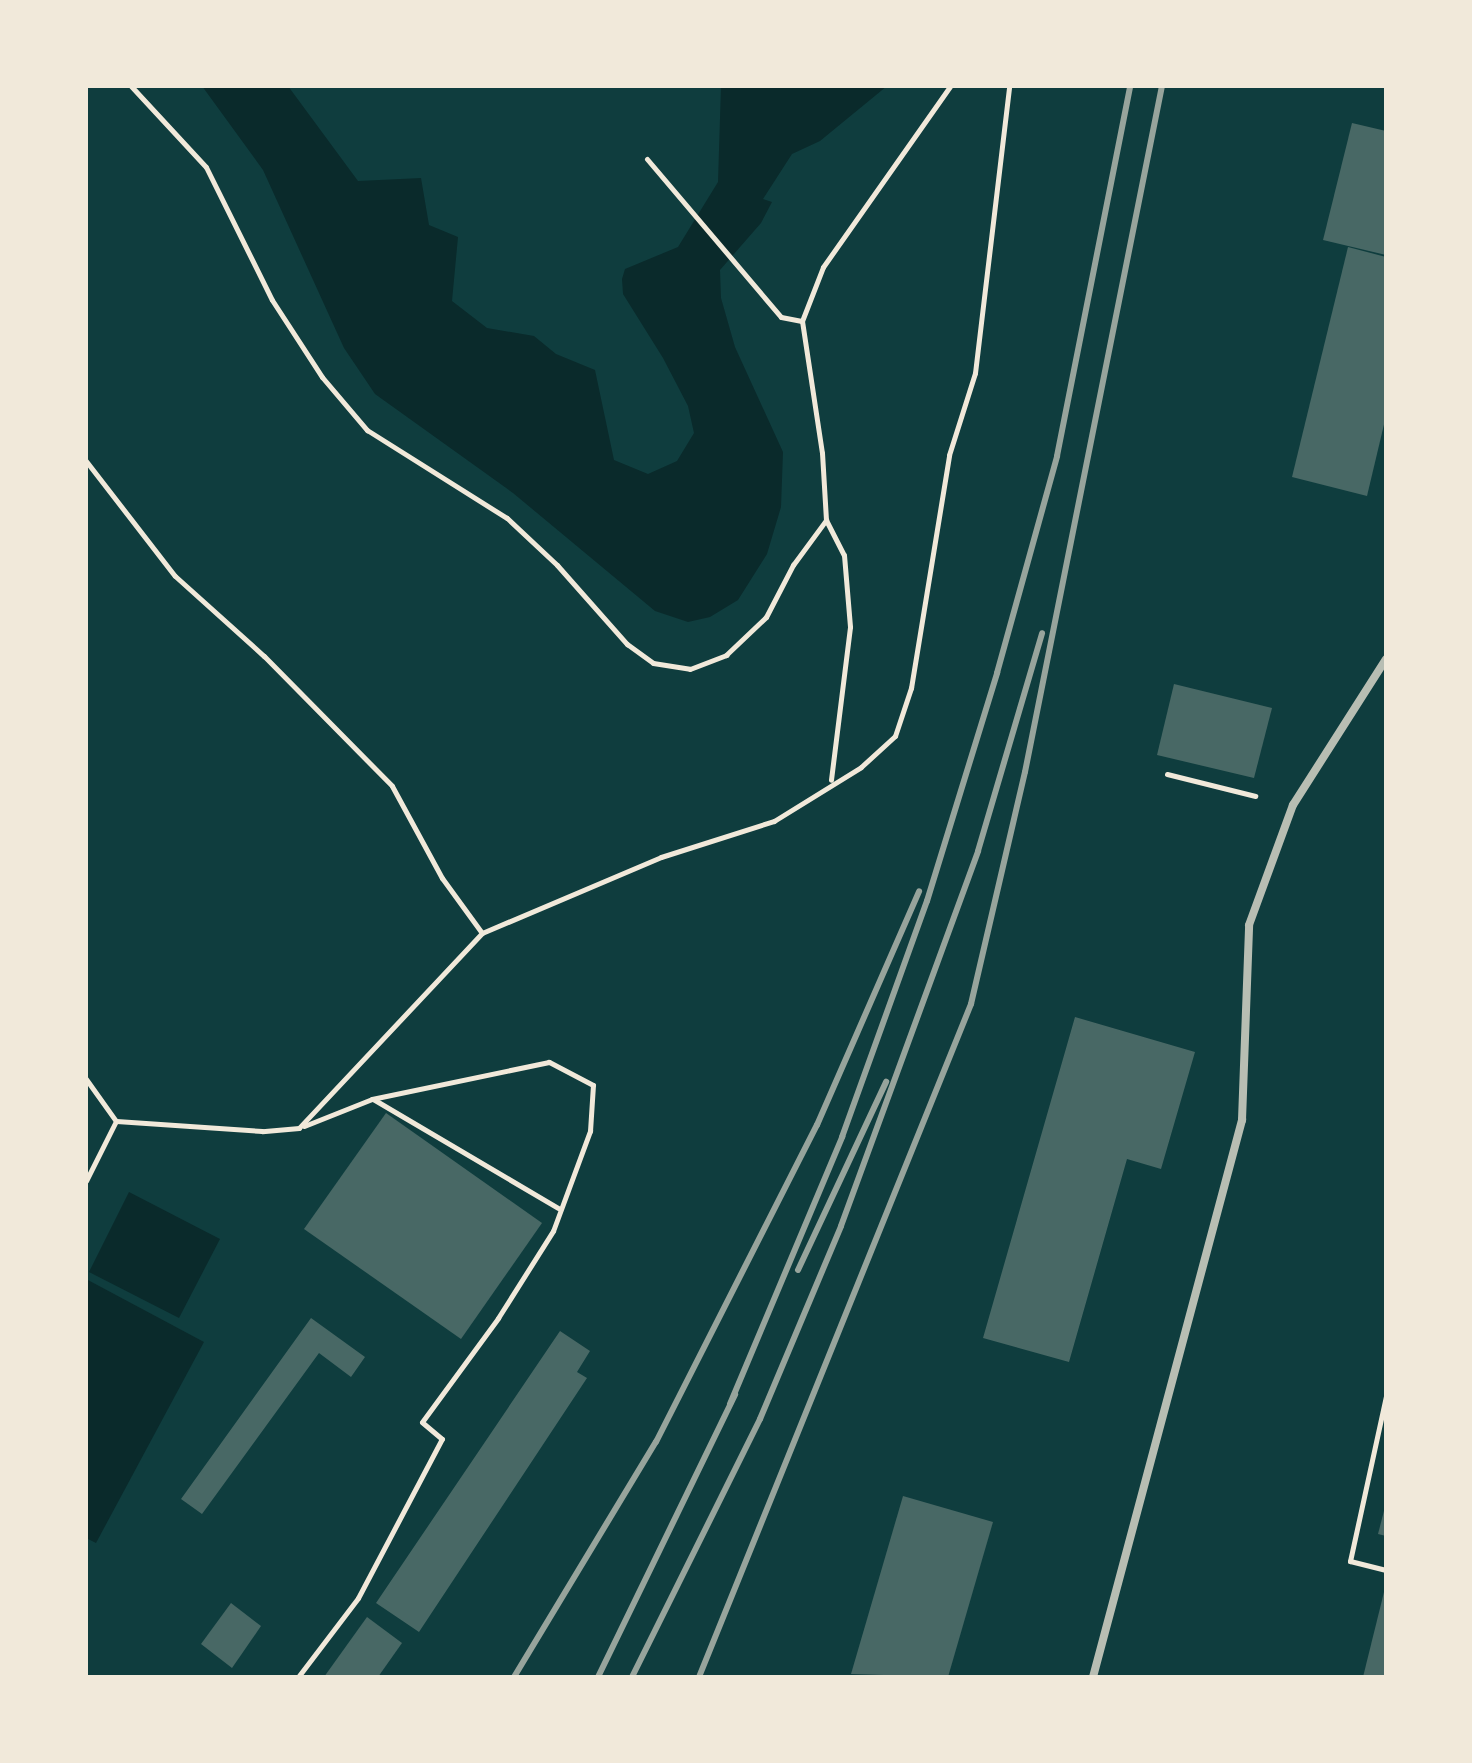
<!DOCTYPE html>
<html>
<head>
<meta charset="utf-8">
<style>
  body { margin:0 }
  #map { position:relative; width:1472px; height:1763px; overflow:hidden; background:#0f3d3e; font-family:"Public Sans",sans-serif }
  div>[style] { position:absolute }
  .water>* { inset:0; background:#0a2a2b }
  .building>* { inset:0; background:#486865 }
  .path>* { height:5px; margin:-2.5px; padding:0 2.5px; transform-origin:2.5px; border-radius:2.5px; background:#f1e9da }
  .minor>* { height:8px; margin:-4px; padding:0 4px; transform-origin:4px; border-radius:4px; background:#b8beb3 }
  .rail>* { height:6px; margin:-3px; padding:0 3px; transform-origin:3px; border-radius:3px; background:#97a49c }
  span { translate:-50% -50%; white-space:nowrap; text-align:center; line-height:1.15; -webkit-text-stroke:8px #f1e9da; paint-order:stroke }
  .frame { position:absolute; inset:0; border:88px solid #f1e9da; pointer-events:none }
</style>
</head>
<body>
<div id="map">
  <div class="water">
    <div style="clip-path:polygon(202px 86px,288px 86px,358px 181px,421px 178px,429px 225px,458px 237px,452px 301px,487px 328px,534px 336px,556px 354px,595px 370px,614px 460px,648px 474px,677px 461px,694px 433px,688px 406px,663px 358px,623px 294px,622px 279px,625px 269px,678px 247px,718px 182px,721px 86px,887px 86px,820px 141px,792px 154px,763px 199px,772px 202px,761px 223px,720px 270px,721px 298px,735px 347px,783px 452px,781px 507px,767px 554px,738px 600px,710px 617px,688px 622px,655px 611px,513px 493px,375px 394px,344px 348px,263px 170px)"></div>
    <div style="clip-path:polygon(129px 1192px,220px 1239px,179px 1318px,89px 1272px)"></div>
    <div style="clip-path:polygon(86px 1279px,204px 1342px,96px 1543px,86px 1538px)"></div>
  </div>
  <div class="building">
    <div style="clip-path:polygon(1352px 123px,1386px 131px,1386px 255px,1323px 240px)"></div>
    <div style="clip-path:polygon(1348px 247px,1386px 257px,1386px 416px,1367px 496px,1292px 477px)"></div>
    <div style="clip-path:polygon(1174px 684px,1272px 708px,1254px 778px,1157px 755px)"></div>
    <div style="clip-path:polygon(1075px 1017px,1195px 1052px,1161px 1169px,1127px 1159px,1069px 1362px,983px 1338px)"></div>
    <div style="clip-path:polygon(386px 1113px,542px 1223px,461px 1339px,304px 1229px)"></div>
    <div style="clip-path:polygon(311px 1318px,365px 1357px,351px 1377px,319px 1353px,202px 1514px,181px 1499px)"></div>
    <div style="clip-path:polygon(560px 1331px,590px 1351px,577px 1372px,587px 1378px,419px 1632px,376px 1603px)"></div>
    <div style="clip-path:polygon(903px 1496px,993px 1522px,948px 1677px,851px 1674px)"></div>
    <div style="clip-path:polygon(1385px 1507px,1386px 1507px,1386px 1536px,1378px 1534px)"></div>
    <div style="clip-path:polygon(1386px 1588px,1386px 1677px,1363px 1677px,1385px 1588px)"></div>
    <div style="clip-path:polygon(231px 1603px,261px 1626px,232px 1668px,201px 1644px)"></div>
    <div style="clip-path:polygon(367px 1617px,402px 1643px,378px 1677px,324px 1677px)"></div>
  </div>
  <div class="path">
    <div style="left:131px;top:86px;width:110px;rotate:47.2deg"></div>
    <div style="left:206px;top:167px;width:148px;rotate:63.6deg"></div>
    <div style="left:272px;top:300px;width:92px;rotate:57deg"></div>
    <div style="left:322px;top:377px;width:70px;rotate:49.7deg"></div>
    <div style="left:367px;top:430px;width:165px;rotate:32.2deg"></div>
    <div style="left:507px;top:518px;width:69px;rotate:43.2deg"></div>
    <div style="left:557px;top:565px;width:106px;rotate:48.5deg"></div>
    <div style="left:627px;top:644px;width:32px;rotate:36deg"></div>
    <div style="left:653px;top:663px;width:37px;rotate:9deg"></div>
    <div style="left:690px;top:669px;width:39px;rotate:-21deg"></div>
    <div style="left:726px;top:655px;width:55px;rotate:-43.5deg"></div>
    <div style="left:766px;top:617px;width:59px;rotate:-62.6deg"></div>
    <div style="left:793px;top:565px;width:56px;rotate:-53.7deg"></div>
    <div style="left:826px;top:520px;width:67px;rotate:-93.4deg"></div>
    <div style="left:822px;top:453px;width:134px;rotate:-98.6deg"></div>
    <div style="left:802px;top:321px;width:58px;rotate:-68.7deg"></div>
    <div style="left:823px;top:267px;width:221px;rotate:-54.9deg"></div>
    <div style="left:647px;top:159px;width:207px;rotate:49.7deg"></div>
    <div style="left:781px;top:317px;width:21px;rotate:11deg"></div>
    <div style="left:86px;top:461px;width:145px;rotate:52.3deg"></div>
    <div style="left:175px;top:576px;width:120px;rotate:42deg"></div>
    <div style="left:264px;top:656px;width:182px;rotate:45.4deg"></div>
    <div style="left:392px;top:786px;width:105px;rotate:61.5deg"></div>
    <div style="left:442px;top:878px;width:68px;rotate:54deg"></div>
    <div style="left:482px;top:933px;width:267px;rotate:133.2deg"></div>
    <div style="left:299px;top:1128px;width:37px;rotate:175deg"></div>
    <div style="left:262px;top:1131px;width:146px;rotate:-176.1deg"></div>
    <div style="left:116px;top:1121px;width:67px;rotate:116.6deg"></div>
    <div style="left:826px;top:520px;width:39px;rotate:63deg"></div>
    <div style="left:844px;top:555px;width:72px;rotate:85.2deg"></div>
    <div style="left:850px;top:627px;width:154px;rotate:97.1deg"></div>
    <div style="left:1167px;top:774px;width:91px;rotate:14deg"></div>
    <div style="left:482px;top:933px;width:194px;rotate:-23deg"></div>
    <div style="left:661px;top:857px;width:119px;rotate:-17.7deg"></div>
    <div style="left:774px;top:821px;width:102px;rotate:-31.8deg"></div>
    <div style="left:861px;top:767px;width:46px;rotate:-42.4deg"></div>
    <div style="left:895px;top:736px;width:51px;rotate:-71.6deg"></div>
    <div style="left:911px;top:688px;width:236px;rotate:-80.7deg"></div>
    <div style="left:949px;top:455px;width:86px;rotate:-72.4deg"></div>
    <div style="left:975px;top:373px;width:289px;rotate:-83.2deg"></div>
    <div style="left:86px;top:1079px;width:52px;rotate:54.5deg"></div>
    <div style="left:373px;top:1099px;width:215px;rotate:30.5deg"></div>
    <div style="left:1386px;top:1396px;width:169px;rotate:102.3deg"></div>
    <div style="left:1350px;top:1561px;width:37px;rotate:14deg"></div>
    <div style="left:298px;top:1677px;width:99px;rotate:-52.8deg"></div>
    <div style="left:358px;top:1598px;width:180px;rotate:-62.2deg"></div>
    <div style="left:442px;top:1439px;width:26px;rotate:-140deg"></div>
    <div style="left:422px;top:1422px;width:129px;rotate:-53.8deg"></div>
    <div style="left:498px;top:1318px;width:103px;rotate:-57.7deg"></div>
    <div style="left:553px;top:1231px;width:107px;rotate:-69.7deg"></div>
    <div style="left:590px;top:1131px;width:46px;rotate:-86.3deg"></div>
    <div style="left:593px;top:1085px;width:50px;rotate:-152.4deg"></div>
    <div style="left:549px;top:1062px;width:181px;rotate:168.2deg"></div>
    <div style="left:372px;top:1099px;width:73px;rotate:158.3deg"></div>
  </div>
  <div class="minor">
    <div style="left:1093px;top:1677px;width:577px;rotate:-75.02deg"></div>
    <div style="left:1242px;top:1120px;width:195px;rotate:-87.9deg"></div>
    <div style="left:1249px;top:925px;width:128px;rotate:-69.9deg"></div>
    <div style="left:1293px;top:805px;width:173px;rotate:-57.5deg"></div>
  </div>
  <div class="rail">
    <div style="left:798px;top:1270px;width:208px;rotate:-64.9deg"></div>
    <div style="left:730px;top:1404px;width:290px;rotate:-67.2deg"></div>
    <div style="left:842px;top:1137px;width:251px;rotate:-70.2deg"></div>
    <div style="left:927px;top:901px;width:239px;rotate:-72.9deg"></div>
    <div style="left:997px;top:673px;width:225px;rotate:-74.5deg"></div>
    <div style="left:1057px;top:456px;width:377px;rotate:-78.8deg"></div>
    <div style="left:514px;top:1677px;width:275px;rotate:-58.9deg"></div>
    <div style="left:656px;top:1442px;width:356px;rotate:-63.1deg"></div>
    <div style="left:817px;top:1125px;width:255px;rotate:-66.4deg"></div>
    <div style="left:598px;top:1677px;width:314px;rotate:-64.1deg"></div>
    <div style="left:632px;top:1677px;width:288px;rotate:-63.6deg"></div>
    <div style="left:760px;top:1419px;width:209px;rotate:-67.2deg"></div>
    <div style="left:841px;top:1226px;width:399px;rotate:-69.9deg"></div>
    <div style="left:978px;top:851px;width:227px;rotate:-73.6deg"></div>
    <div style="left:699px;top:1677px;width:726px;rotate:-67.99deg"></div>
    <div style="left:971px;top:1004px;width:238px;rotate:-76.9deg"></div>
    <div style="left:1025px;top:772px;width:700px;rotate:-78.71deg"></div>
  </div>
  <div class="frame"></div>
</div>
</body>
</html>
